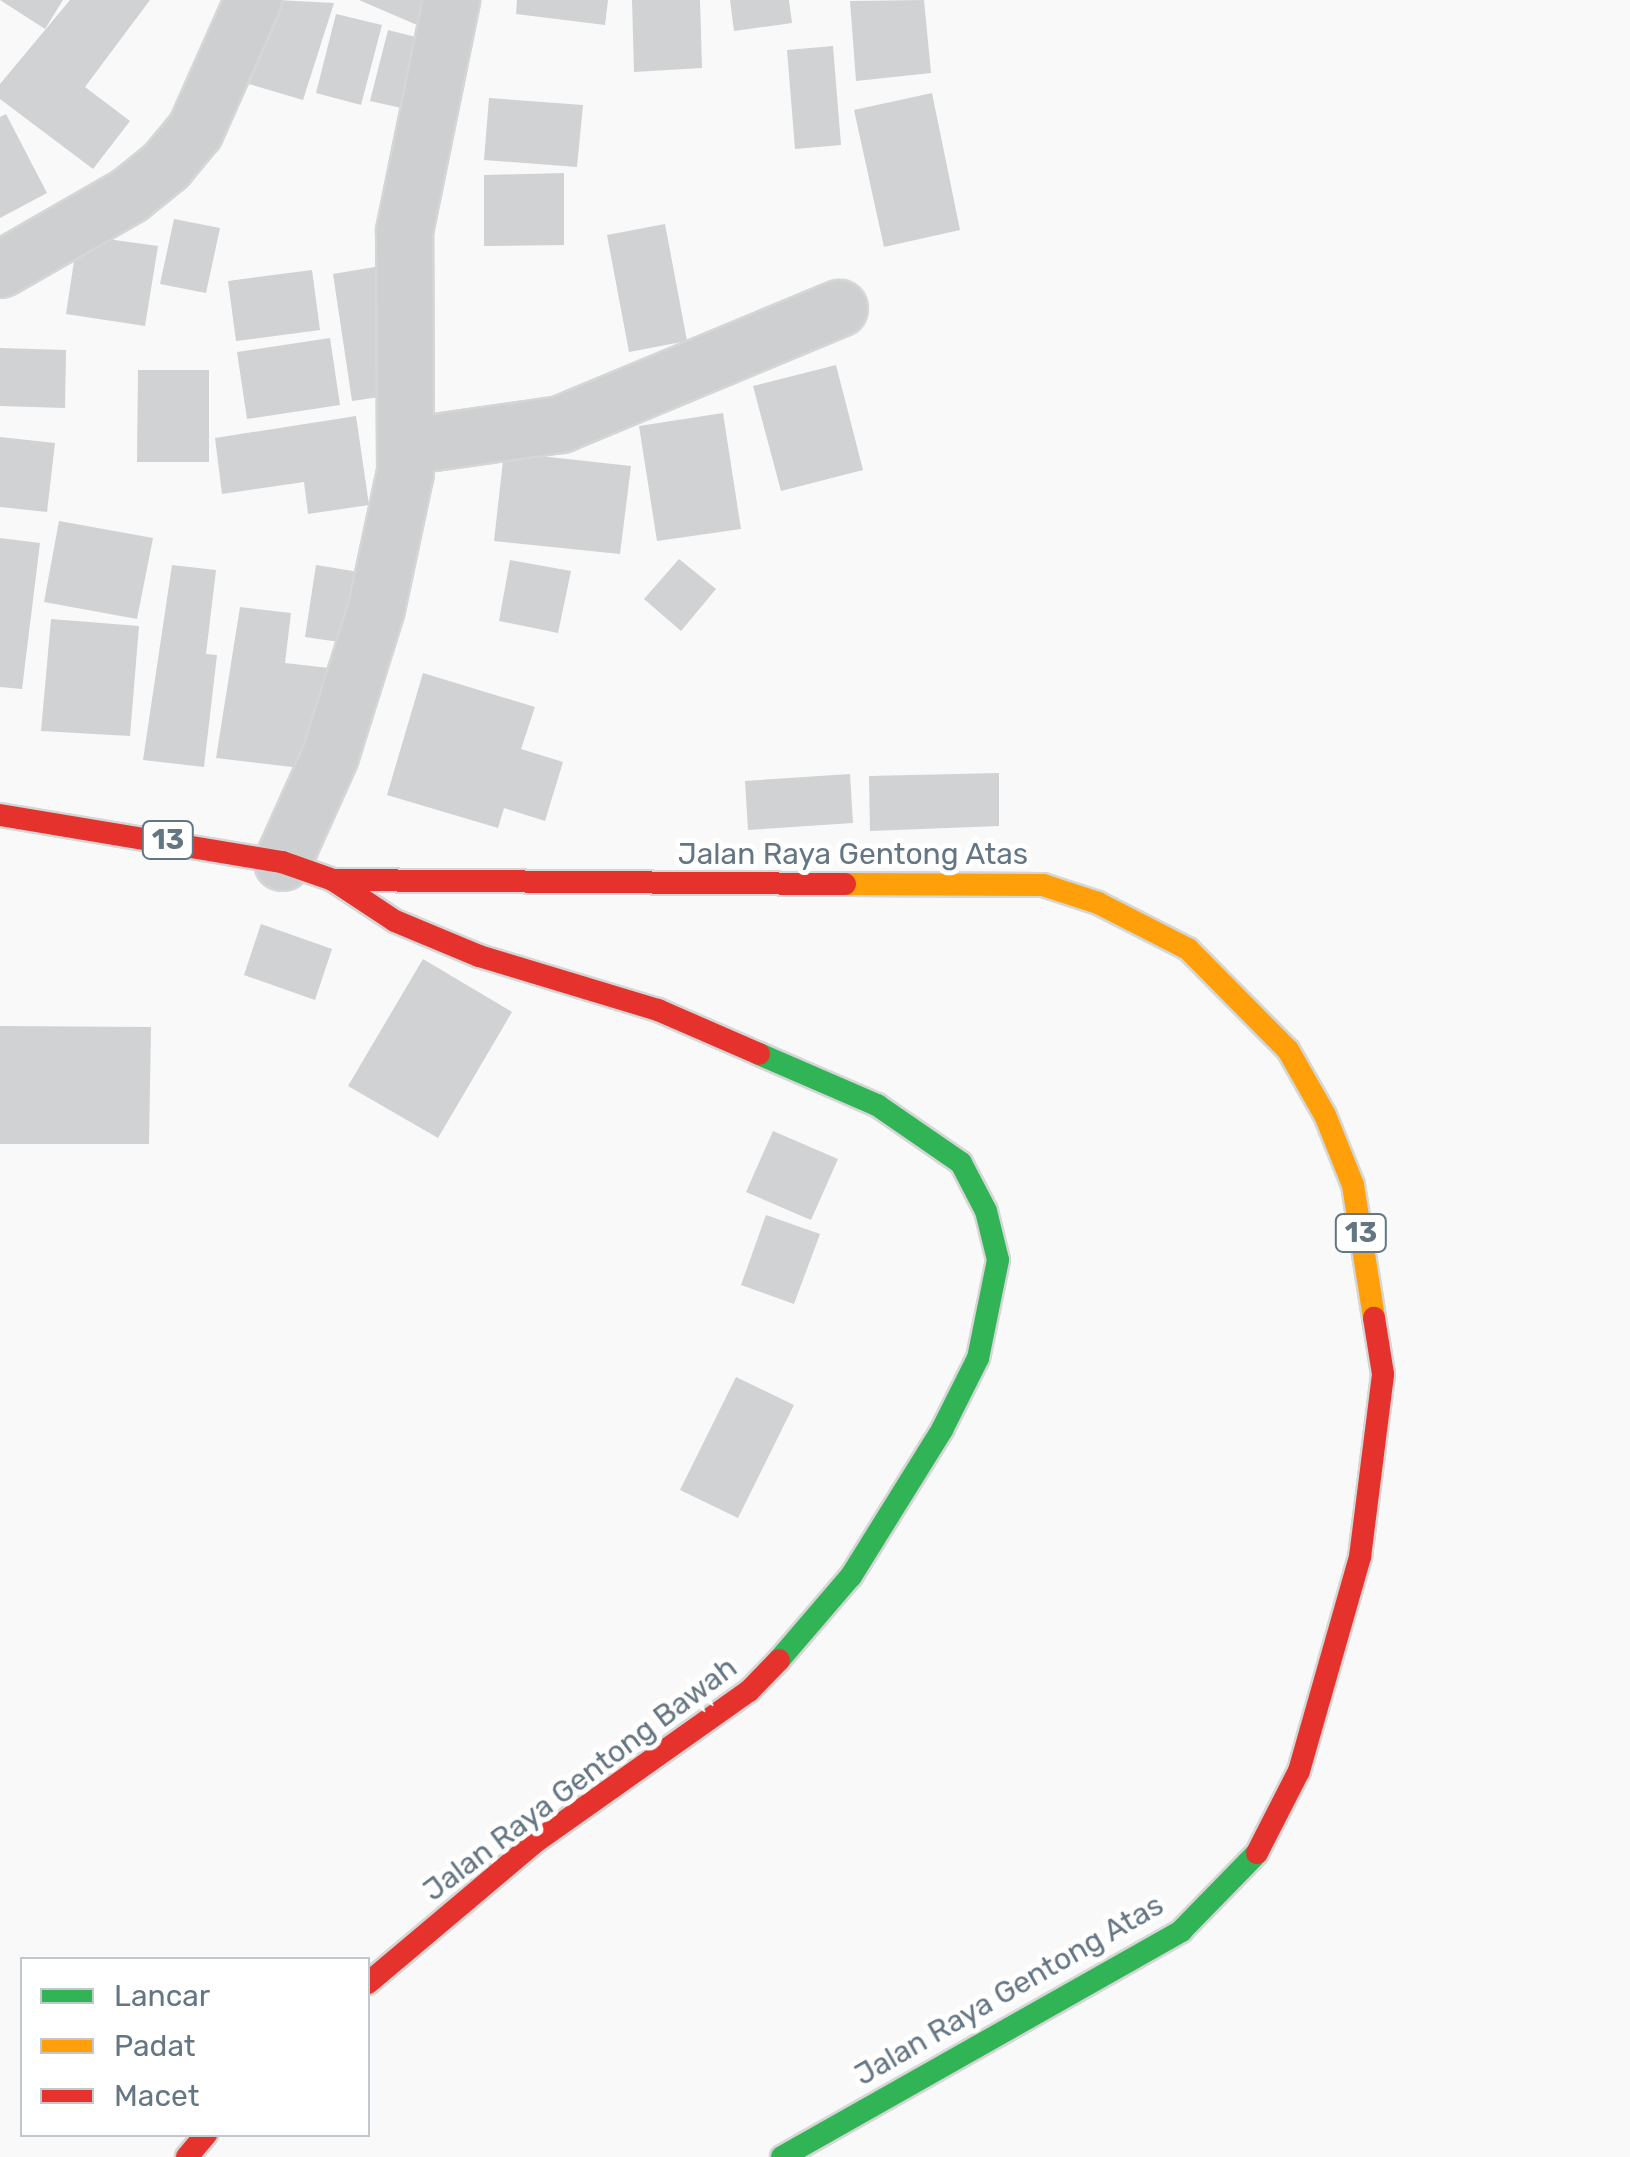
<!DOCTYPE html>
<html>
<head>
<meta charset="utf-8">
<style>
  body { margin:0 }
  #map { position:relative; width:1630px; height:2157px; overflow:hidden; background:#f9f9f9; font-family:Rubik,sans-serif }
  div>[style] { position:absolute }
  .building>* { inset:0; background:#d0d2d3 }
  .roads { filter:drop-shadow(2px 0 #d5d6d6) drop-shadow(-2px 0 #d5d6d6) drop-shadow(0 2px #d5d6d6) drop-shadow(0 -2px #d5d6d6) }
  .street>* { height:55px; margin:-27.5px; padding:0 27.5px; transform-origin:27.5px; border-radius:27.5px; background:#cecfd0 }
  .fast>* { height:22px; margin:-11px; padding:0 11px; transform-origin:11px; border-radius:11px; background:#30b455 }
  .slow>* { height:22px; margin:-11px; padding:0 11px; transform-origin:11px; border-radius:11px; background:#ff9f0a }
  .jam>* { height:22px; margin:-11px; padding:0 11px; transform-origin:11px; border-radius:11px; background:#e5322d }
  span { translate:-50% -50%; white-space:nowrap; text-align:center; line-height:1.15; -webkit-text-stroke:10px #fff; paint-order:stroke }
  .shield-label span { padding:2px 8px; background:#fff; border:2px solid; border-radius:8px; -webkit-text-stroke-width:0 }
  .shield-label { font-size:28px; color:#657683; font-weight:700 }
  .street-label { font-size:30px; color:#657683 }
  .legend { position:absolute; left:20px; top:1957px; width:350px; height:180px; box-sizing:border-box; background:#fff; border:2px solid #c1c8cd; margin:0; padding:12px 18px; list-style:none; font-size:30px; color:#657683 }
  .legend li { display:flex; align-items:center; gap:20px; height:50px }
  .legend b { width:50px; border:2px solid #c1c8cd }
</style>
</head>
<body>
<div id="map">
  <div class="building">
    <div style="clip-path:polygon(0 0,63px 0,45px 29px)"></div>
    <div style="clip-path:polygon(70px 0,150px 0,85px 87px,130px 121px,93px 169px,0 99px,0 84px)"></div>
    <div style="clip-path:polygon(276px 0,334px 3px,303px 100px,249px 84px)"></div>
    <div style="clip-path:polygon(359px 0,428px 0,417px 25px)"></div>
    <div style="clip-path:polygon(517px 0,608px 0,605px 25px,516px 14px)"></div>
    <div style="clip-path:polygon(632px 0,700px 0,702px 68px,634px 72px)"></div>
    <div style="clip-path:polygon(730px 0,789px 0,792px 23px,734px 31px)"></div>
    <div style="clip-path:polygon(924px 0,931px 73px,856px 81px,850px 1px)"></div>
    <div style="clip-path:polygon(336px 14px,382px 25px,361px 105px,316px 93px)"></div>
    <div style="clip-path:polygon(388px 30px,432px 41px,415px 111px,370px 101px)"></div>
    <div style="clip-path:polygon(833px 46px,841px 145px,795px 149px,787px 50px)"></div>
    <div style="clip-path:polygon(932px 93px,960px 230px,884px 247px,854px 110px)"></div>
    <div style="clip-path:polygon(489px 98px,583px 105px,577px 167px,484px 160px)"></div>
    <div style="clip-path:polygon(6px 114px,47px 193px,0 218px,0 117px)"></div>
    <div style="clip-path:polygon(564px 173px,564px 245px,484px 246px,484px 175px)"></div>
    <div style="clip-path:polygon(174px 219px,220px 228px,206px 293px,160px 284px)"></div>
    <div style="clip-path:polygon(665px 224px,687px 341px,629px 352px,607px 235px)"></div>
    <div style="clip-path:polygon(78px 235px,158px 246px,145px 326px,66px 314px)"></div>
    <div style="clip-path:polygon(381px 266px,400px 394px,352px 401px,333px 274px)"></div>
    <div style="clip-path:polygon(312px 270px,320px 330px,236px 341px,228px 281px)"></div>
    <div style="clip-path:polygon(330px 338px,340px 405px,247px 419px,237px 352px)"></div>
    <div style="clip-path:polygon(0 348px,66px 350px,65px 408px,0 406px)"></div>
    <div style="clip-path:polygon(836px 365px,863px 470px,781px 491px,753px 386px)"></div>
    <div style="clip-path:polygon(138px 370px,209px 370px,209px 462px,137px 462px)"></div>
    <div style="clip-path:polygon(723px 413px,741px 529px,657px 541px,639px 426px)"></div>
    <div style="clip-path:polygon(356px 416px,369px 505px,308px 514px,304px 482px,222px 494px,215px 438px)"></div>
    <div style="clip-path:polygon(0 437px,55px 443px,47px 512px,0 507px)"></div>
    <div style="clip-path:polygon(504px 452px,631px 466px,620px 554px,494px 541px)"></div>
    <div style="clip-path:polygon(59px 521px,153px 538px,137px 619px,44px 602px)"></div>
    <div style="clip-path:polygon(0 538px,40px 543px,22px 689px,0 687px)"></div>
    <div style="clip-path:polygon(679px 559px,716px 589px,681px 631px,644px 599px)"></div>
    <div style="clip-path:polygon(510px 560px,571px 571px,558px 633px,499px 621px)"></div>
    <div style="clip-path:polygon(172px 565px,216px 570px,206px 654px,217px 655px,204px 767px,143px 760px)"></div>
    <div style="clip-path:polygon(316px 565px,371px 574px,360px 645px,305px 637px)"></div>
    <div style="clip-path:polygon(240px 607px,291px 613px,285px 663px,329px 668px,317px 770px,216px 758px)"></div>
    <div style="clip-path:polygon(51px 619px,139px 626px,130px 736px,41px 731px)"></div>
    <div style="clip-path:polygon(423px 673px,535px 707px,521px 749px,563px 762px,545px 821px,504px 808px,498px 828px,387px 795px)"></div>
    <div style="clip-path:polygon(999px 773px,999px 826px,870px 831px,869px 776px)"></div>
    <div style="clip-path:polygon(850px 774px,853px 823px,748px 830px,745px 781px)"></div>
    <div style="clip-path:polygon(261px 924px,332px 949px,315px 1000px,244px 975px)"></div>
    <div style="clip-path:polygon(423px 959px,512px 1012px,438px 1138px,348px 1086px)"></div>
    <div style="clip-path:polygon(0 1026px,151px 1027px,149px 1144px,0 1144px)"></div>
    <div style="clip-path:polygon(773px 1131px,838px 1159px,811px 1220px,746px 1192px)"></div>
    <div style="clip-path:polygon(766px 1215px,820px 1234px,794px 1304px,741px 1285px)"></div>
    <div style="clip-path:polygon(736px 1377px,794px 1405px,738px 1518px,680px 1490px)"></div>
  </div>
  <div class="roads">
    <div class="street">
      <div style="left:0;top:269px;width:149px;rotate:-29.8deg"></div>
      <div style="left:129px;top:195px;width:48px;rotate:-39deg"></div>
      <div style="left:166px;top:165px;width:45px;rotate:-50.4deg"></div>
      <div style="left:195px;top:130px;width:142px;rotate:-66deg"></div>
      <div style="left:406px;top:446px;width:156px;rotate:-8.1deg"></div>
      <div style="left:560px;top:424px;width:302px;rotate:-22.6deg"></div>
      <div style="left:282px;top:862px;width:117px;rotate:-65.8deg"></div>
      <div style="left:330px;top:755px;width:154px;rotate:-72.6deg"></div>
      <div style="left:376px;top:608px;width:139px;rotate:-78deg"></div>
      <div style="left:405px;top:472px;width:241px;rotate:-90.2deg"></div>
      <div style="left:404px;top:231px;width:236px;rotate:-78.5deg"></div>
    </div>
    <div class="fast">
      <div style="left:759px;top:1054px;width:129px;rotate:23.4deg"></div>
      <div style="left:877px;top:1105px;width:102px;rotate:34.6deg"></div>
      <div style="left:961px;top:1163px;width:54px;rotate:62.5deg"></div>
      <div style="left:986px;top:1211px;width:50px;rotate:76.2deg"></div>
      <div style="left:998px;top:1260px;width:100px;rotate:101.5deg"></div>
      <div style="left:978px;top:1358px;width:80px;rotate:116.6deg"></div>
      <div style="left:942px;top:1430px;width:172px;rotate:121.9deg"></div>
      <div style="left:851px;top:1576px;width:111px;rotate:130.6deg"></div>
      <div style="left:782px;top:2157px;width:459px;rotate:-29.5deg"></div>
      <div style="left:1181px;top:1931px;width:109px;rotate:-45.7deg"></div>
    </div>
    <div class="slow">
      <div style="left:845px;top:884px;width:198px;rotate:0.3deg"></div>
      <div style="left:1043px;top:885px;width:58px;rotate:18.1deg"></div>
      <div style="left:1098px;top:903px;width:101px;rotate:27.1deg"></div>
      <div style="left:1188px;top:949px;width:142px;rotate:45.3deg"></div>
      <div style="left:1288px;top:1050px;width:75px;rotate:60.4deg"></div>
      <div style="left:1325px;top:1115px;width:75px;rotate:68.2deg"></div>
      <div style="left:1353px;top:1185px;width:135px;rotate:81deg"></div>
    </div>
    <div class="jam">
      <div style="left:0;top:815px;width:286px;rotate:9.5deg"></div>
      <div style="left:282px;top:862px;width:54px;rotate:19.4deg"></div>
      <div style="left:333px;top:880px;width:74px;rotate:33.5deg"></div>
      <div style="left:395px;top:921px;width:91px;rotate:22.6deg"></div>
      <div style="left:479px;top:956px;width:187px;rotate:16.8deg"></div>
      <div style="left:658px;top:1010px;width:110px;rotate:23.5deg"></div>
      <div style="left:333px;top:880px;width:512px;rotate:0.45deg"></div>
      <div style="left:1257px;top:1853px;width:92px;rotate:-62.9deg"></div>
      <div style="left:1299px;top:1771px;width:223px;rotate:-74.1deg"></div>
      <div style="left:1360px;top:1557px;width:184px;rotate:-82.8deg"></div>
      <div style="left:1383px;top:1374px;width:57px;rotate:-99.1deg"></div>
      <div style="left:368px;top:1983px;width:217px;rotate:-40.1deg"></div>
      <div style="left:534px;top:1843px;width:263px;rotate:-35.3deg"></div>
      <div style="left:749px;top:1691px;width:43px;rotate:-45.9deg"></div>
      <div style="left:187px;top:2157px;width:30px;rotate:-50deg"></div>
    </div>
  </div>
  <div class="shield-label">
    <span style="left:168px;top:840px">13</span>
    <span style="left:1361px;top:1233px">13</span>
  </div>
  <div class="street-label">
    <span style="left:853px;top:854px">Jalan Raya Gentong Atas</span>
    <span style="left:580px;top:1779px;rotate:-37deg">Jalan Raya Gentong Bawah</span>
    <span style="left:1009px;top:1990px;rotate:-30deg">Jalan Raya Gentong Atas</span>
  </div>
  <ul class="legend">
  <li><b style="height:12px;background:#30b455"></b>Lancar</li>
  <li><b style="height:12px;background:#ff9f0a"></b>Padat</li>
  <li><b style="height:12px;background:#e5322d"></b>Macet</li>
  </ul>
</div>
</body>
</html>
